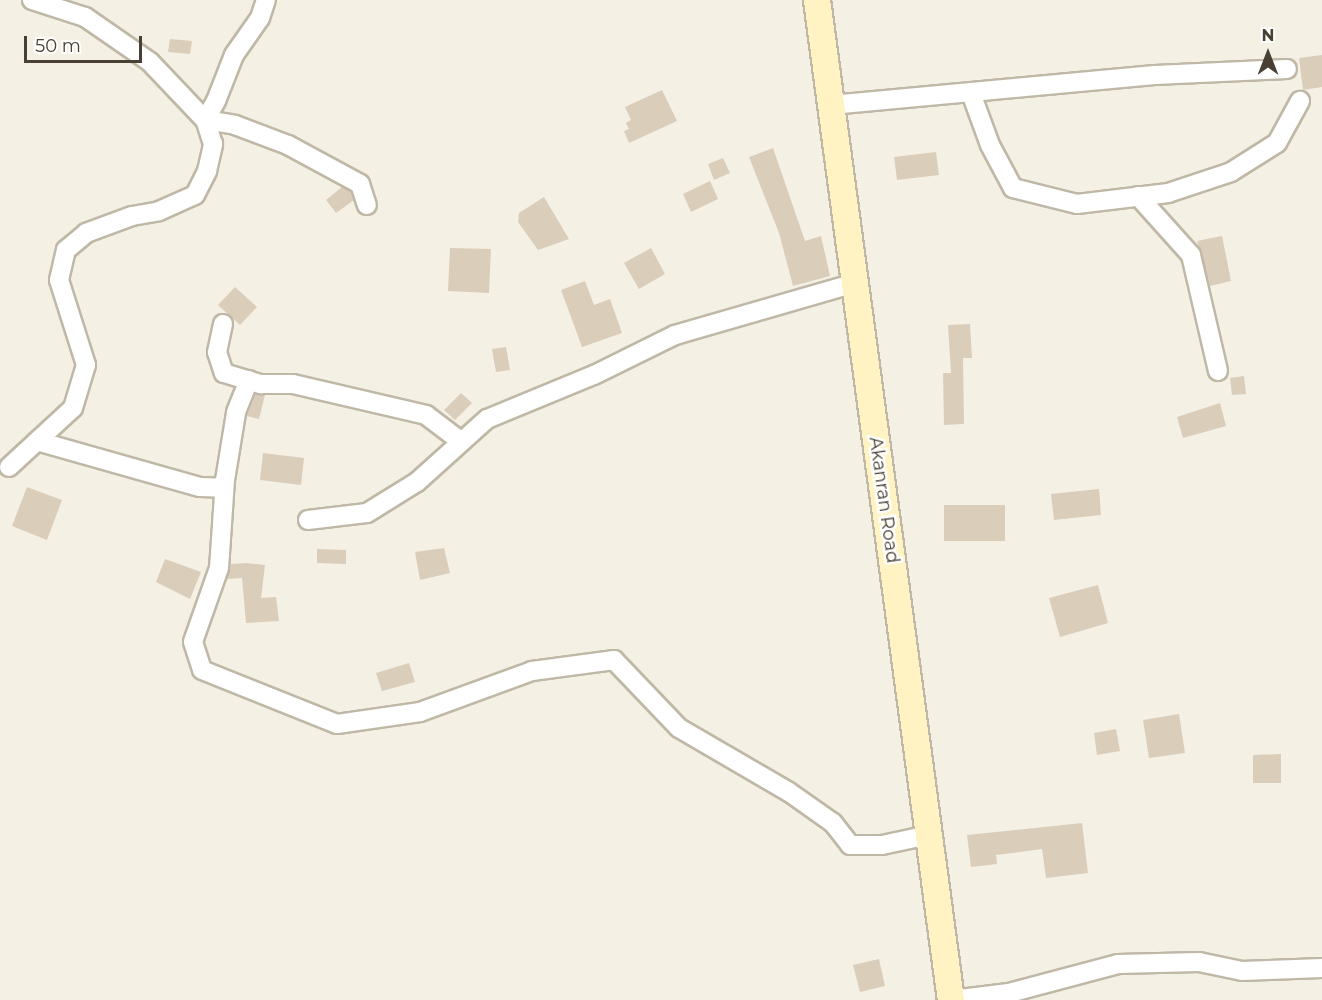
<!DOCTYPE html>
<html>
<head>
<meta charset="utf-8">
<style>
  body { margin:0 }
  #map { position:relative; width:1322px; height:1000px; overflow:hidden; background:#f4f0e4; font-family:Montserrat,sans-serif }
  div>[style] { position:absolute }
  .building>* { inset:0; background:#dacebb }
  .roads { filter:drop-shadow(2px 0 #c0b8a6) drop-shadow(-2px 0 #c0b8a6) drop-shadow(0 2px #c0b8a6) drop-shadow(0 -2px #c0b8a6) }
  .minor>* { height:18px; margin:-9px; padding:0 9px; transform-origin:9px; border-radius:9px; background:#fff }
  .secondary>* { height:26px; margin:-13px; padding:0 13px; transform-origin:13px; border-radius:13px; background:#fff2c3 }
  span { translate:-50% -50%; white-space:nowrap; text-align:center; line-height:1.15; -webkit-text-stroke:5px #fff; paint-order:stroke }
  .street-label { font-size:18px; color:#474033 }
  .north { position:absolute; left:1238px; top:24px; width:60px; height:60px; -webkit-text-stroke:4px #fff; paint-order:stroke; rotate:0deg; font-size:16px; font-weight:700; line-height:24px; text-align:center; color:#474033 }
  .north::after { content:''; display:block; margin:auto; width:21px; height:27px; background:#474033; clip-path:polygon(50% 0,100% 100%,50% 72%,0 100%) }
  .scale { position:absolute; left:24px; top:36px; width:118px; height:27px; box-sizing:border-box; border:3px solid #474033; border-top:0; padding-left:8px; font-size:18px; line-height:21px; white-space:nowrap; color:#474033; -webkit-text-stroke:4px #fff; paint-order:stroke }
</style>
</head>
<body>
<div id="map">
  <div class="building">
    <div style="clip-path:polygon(170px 39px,192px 41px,190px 54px,168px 52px)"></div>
    <div style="clip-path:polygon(1322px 55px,1322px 87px,1303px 90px,1299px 58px)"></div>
    <div style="clip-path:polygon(662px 90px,677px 121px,629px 143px,624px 131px,629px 129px,626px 123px,631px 120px,625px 107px)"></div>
    <div style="clip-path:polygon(773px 148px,805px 241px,821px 236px,830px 276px,793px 286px,779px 233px,749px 157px)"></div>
    <div style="clip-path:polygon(936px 152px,939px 175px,897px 180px,894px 157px)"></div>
    <div style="clip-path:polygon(723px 158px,730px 173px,714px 180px,708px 164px)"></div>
    <div style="clip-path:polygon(710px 181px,718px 199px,691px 212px,683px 194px)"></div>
    <div style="clip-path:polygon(342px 187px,351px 192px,354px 200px,336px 213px,326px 200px)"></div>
    <div style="clip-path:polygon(544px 197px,569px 239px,538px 250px,518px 222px,519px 213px)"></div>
    <div style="clip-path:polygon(1222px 236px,1231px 281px,1210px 286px,1197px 241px)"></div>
    <div style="clip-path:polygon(450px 248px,491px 249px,489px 293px,448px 291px)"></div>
    <div style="clip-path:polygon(651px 248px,665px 274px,639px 289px,624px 263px)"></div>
    <div style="clip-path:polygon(585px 281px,594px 305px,610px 299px,622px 333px,582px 347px,561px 290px)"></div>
    <div style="clip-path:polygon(235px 287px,257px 307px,240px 325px,218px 305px)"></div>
    <div style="clip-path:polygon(970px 324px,972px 358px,963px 358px,964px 424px,944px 425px,943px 373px,951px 373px,948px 325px)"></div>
    <div style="clip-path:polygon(506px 347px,510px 370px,496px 372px,492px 349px)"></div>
    <div style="clip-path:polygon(1244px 376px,1246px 394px,1232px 395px,1230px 378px)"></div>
    <div style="clip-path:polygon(461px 393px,472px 403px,455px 420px,444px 410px)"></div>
    <div style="clip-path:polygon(256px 394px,265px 395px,259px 419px,247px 416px)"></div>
    <div style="clip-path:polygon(1220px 403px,1226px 426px,1183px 438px,1177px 417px)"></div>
    <div style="clip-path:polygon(263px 453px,304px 458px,301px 485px,260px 480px)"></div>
    <div style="clip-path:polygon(27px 487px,62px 500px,47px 540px,12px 526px)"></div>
    <div style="clip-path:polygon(1099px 489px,1101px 515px,1054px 520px,1051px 494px)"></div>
    <div style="clip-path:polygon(944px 505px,1005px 505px,1005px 541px,944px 541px)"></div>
    <div style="clip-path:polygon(444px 548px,450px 573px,420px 580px,415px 552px)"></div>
    <div style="clip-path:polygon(317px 549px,346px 550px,346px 564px,317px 563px)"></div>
    <div style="clip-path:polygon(165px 559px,201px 572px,190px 599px,156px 582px)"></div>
    <div style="clip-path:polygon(246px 563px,265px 565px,261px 598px,276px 597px,279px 621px,246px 623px,242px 578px,227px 579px,231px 564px)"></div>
    <div style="clip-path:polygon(1098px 585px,1108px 623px,1060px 637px,1049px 598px)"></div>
    <div style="clip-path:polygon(409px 663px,415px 682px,382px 691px,376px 673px)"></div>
    <div style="clip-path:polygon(1179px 714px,1185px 753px,1149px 758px,1143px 720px)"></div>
    <div style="clip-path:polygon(1116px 729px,1120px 751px,1097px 755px,1094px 733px)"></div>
    <div style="clip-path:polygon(1281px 754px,1281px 783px,1253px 783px,1253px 755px)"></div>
    <div style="clip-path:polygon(1082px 823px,1088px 873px,1046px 878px,1042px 849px,996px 855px,997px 864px,971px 867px,967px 835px)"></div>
    <div style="clip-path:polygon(879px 959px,885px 986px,860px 992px,853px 965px)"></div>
  </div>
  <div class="roads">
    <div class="minor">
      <div style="left:32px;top:0;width:56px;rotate:17.8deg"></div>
      <div style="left:85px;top:17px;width:79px;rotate:34.7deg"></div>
      <div style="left:150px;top:62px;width:80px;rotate:46.5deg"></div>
      <div style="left:205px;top:120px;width:30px;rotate:9deg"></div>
      <div style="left:235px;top:125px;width:57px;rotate:20.7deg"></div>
      <div style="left:288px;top:145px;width:82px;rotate:28.4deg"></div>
      <div style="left:360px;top:184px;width:22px;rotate:72deg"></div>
      <div style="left:971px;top:93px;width:55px;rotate:69.9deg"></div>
      <div style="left:990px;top:145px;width:49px;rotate:61.9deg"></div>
      <div style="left:1013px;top:188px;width:66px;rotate:14deg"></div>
      <div style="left:1077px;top:204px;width:92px;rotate:-6.9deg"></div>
      <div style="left:1168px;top:193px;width:66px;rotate:-18.4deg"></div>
      <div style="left:1231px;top:172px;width:54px;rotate:-32.2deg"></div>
      <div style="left:1277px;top:143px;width:48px;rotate:-61.3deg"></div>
      <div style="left:831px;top:105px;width:325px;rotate:-5.3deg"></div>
      <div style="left:1155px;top:75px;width:132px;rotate:-2.6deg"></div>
      <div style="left:1138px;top:196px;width:79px;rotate:48.1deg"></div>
      <div style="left:1191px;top:255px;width:119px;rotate:76.9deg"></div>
      <div style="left:223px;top:324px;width:29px;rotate:102deg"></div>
      <div style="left:217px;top:352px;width:22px;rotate:72deg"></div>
      <div style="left:224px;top:373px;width:39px;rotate:17deg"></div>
      <div style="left:261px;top:384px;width:32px"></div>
      <div style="left:293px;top:384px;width:137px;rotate:13.1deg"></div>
      <div style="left:426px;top:415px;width:41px;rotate:37.1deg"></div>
      <div style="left:249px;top:380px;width:35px;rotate:112deg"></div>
      <div style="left:236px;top:413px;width:68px;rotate:99.3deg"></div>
      <div style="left:225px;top:480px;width:88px;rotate:93.9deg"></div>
      <div style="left:219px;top:568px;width:78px;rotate:109.4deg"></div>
      <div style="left:193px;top:642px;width:29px;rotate:72deg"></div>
      <div style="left:202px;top:670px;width:145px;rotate:21.8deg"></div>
      <div style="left:337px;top:724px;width:84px;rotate:-8.2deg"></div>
      <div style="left:420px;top:712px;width:119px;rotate:-20.1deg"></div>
      <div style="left:532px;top:671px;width:83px;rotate:-7.6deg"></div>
      <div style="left:614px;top:660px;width:94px;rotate:46.3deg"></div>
      <div style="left:679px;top:728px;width:127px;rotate:30.2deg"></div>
      <div style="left:789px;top:792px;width:54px;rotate:35.2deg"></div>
      <div style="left:833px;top:823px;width:28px;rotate:52deg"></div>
      <div style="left:850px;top:845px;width:32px"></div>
      <div style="left:882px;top:845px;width:48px;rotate:-12deg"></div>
      <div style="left:37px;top:441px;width:169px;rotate:15.8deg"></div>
      <div style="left:200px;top:487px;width:24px;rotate:2deg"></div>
      <div style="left:9px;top:467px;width:87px;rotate:-42.7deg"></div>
      <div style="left:73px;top:408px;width:45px;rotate:-73.2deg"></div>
      <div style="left:86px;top:365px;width:89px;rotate:-107.6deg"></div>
      <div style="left:59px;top:280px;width:31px;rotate:-77deg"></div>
      <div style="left:66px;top:250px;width:26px;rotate:-40deg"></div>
      <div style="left:86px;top:233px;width:49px;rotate:-20.3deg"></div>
      <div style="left:132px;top:216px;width:27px;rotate:-10deg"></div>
      <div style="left:159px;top:211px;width:39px;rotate:-24deg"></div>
      <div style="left:195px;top:195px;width:27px;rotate:-63deg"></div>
      <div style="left:207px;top:171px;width:28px;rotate:-77deg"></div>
      <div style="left:213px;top:144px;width:25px;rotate:-108deg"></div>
      <div style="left:205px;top:120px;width:22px;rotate:-60deg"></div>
      <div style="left:216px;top:101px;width:49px;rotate:-68.6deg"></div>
      <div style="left:234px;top:55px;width:45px;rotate:-54.9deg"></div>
      <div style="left:260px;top:18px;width:19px;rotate:-72deg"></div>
      <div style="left:308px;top:520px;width:59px;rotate:-6.8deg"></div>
      <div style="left:367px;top:513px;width:59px;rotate:-31.8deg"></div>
      <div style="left:417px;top:482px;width:94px;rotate:-42deg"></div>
      <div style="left:487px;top:419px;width:116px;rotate:-22.4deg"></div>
      <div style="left:594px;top:375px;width:90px;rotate:-26.3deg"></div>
      <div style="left:675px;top:335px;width:187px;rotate:-16.1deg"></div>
      <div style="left:952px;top:1000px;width:57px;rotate:-7deg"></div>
      <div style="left:1009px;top:993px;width:113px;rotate:-14.9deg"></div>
      <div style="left:1118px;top:964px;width:81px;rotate:-1.4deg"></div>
      <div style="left:1199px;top:962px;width:44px;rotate:11.8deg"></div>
      <div style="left:1242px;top:971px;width:80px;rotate:-2.1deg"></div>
    </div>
    <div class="secondary">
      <div style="left:817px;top:0;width:1009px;rotate:82.37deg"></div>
    </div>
  </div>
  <div class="street-label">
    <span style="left:884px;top:500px;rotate:82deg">Akanran Road</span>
  </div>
  <div class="north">N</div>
  <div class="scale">50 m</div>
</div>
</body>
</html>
